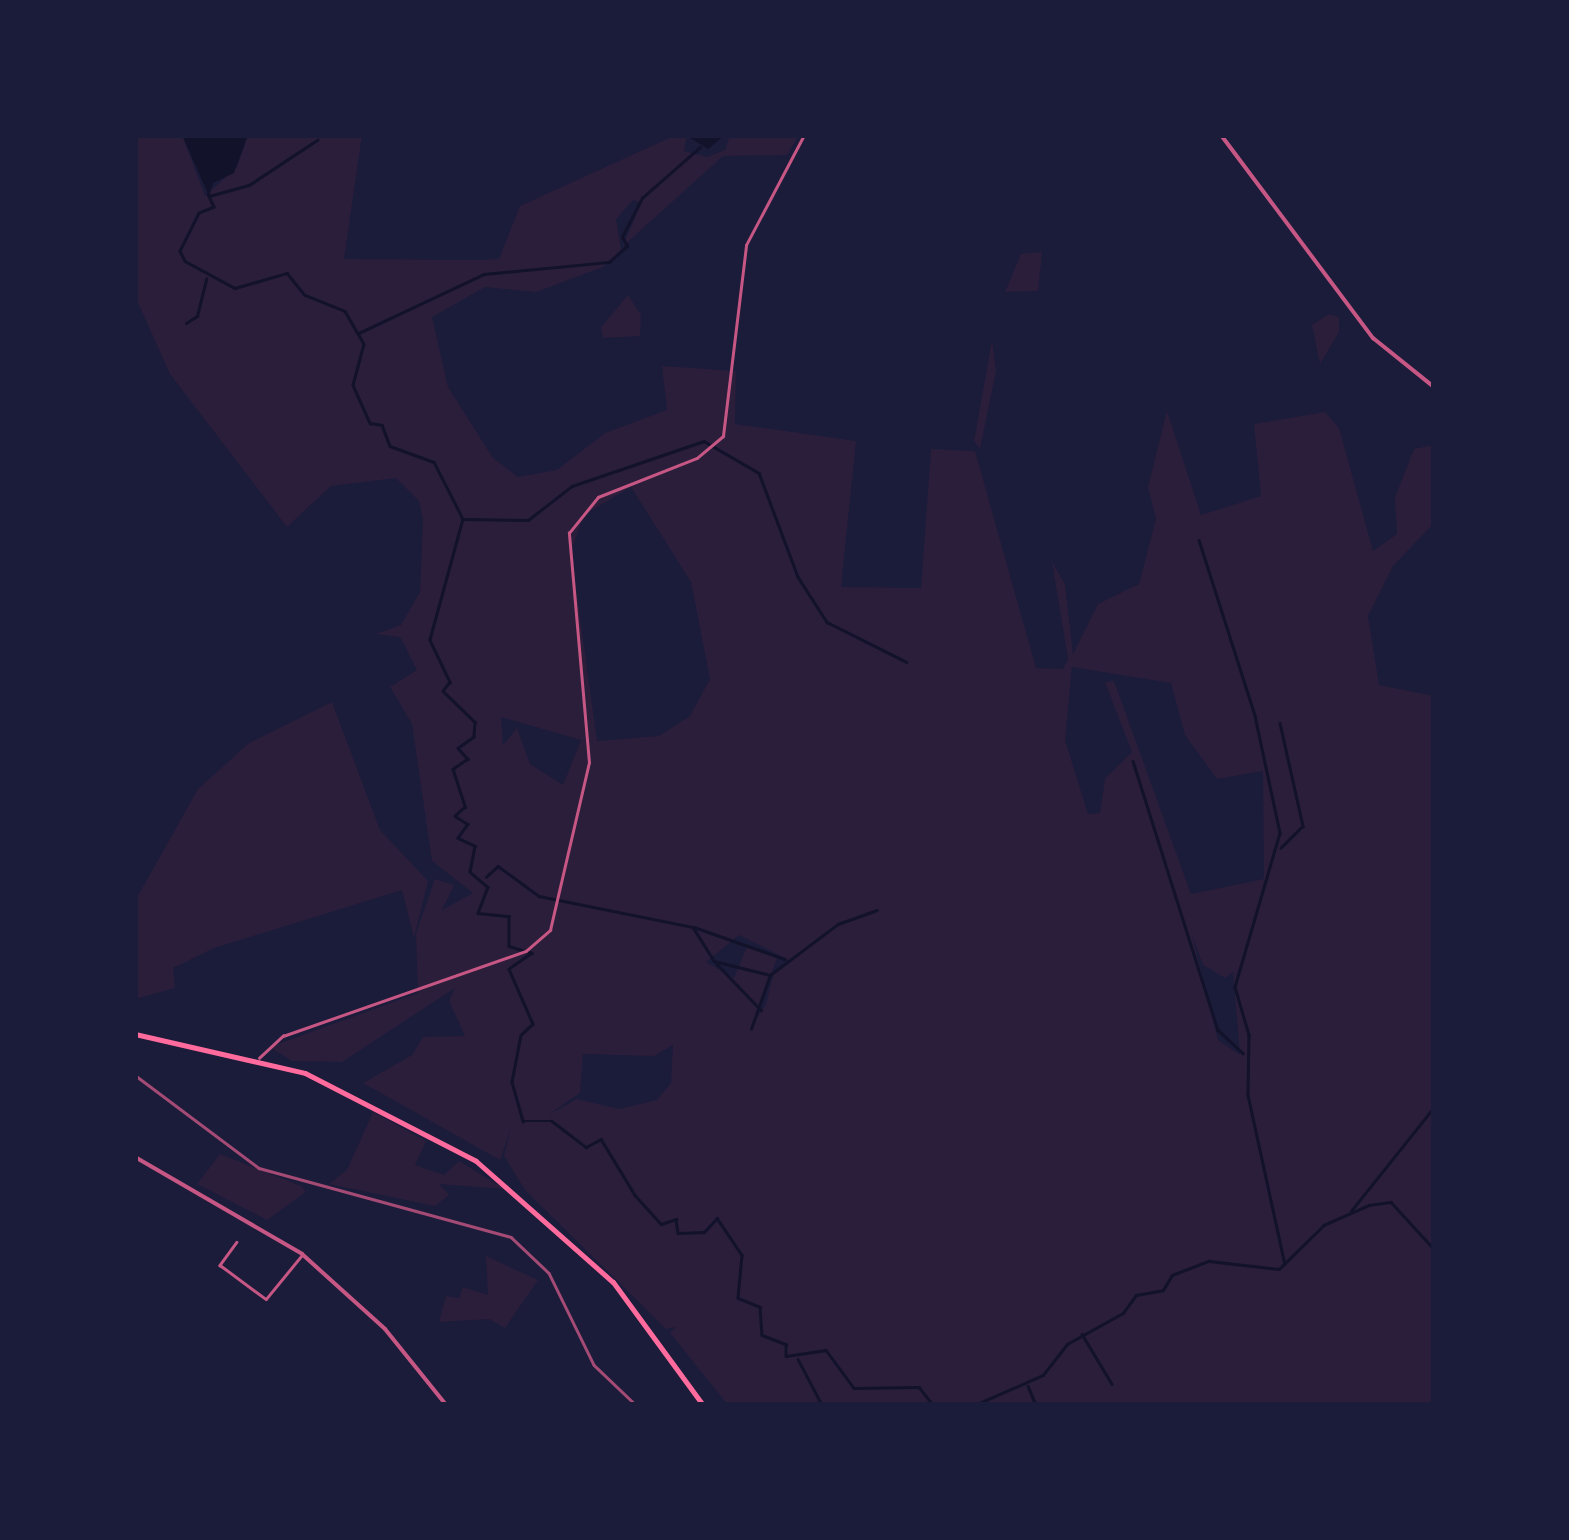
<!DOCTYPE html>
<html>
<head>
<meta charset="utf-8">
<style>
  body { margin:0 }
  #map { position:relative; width:1569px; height:1540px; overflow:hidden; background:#1b1b3a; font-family:Manrope,sans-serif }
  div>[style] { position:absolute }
  .green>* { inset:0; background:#2a1e3b }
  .water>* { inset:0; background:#12122b }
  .stream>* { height:2.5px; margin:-1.25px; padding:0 1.25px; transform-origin:1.25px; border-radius:1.25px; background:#12122b }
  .minor>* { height:2.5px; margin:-1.25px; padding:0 1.25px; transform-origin:1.25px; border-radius:1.25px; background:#c65784 }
  .tertiary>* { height:4px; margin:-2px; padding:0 2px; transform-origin:2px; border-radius:2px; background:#c65784 }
  .primary>* { height:5px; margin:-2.5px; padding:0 2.5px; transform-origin:2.5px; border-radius:2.5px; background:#ff6b9d }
  .rail>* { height:2.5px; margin:-1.25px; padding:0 1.25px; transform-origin:1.25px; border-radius:1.25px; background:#a44b75 }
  span { translate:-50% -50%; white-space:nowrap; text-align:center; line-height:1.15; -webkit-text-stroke:8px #1b1b3a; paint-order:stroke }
  .frame { position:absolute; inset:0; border:138px solid #1b1b3a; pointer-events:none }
</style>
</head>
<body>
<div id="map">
  <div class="green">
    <div style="clip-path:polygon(evenodd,135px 135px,182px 135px,205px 196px,237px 167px,248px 135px,362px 135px,344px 259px,480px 260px,499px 259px,520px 206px,676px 135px,687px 135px,684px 151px,707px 157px,725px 150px,730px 135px,799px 135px,787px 155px,723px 156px,623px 246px,641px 203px,633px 200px,616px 219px,621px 250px,603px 267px,536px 292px,485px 287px,432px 317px,448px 387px,493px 458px,518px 477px,557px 470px,605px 433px,667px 410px,662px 366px,736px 371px,735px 424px,856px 441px,841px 587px,921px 588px,931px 449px,975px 451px,1036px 668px,1063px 669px,1068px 659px,1052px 562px,1065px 584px,1073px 654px,1098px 604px,1139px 584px,1156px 519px,1148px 487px,1167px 411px,1201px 515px,1261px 496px,1254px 424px,1325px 412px,1339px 428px,1373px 551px,1397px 534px,1395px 497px,1414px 449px,1434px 445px,1434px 523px,1393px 566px,1368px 616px,1379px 685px,1434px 696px,1434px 1405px,728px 1405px,670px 1333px,676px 1327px,666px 1329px,525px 1190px,504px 1156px,511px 1128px,500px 1160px,363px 1083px,412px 1055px,423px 1037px,465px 1036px,449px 1001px,455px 988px,342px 1062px,292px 1061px,270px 1047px,418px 993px,416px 933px,435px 879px,454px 885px,442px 910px,473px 893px,432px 861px,412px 724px,390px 687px,417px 670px,400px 637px,376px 634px,401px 625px,420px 592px,423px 520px,419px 501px,396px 478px,331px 486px,287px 527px,170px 374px,135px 296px,135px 135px,631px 487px,691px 582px,710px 679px,690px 716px,659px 736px,597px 741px,571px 551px,584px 515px,631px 487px,135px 135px,1072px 667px,1171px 683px,1185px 735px,1217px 779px,1263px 771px,1264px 879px,1191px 894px,1114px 681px,1105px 682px,1132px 752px,1105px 779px,1100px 813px,1088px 814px,1065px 740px,1072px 667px,135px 135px,501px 717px,581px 740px,563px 785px,530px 764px,517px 728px,503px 745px,501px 717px,135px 135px,739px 935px,789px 960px,774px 972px,766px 1004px,751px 1027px,777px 958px,747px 946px,734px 978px,706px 962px,739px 935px,135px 135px,1192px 935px,1203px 965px,1225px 978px,1233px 972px,1240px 1055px,1218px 1040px,1192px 935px,135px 135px,673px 1045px,671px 1083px,657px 1100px,619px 1109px,577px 1099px,548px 1115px,580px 1093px,583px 1054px,654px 1056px,673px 1045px)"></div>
    <div style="clip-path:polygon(1042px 252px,1038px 291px,1005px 292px,1021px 254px)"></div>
    <div style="clip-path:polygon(628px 295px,641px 315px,640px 336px,603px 338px,601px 327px)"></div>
    <div style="clip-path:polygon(1329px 314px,1339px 317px,1339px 332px,1320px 364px,1312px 325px)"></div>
    <div style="clip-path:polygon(992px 340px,996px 371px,980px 449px,974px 441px)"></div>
    <div style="clip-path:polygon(332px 702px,380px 830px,428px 881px,414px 938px,402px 890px,214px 948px,173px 968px,175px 988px,135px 999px,135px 901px,198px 789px,249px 743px)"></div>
    <div style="clip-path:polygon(373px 1112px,426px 1141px,415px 1165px,444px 1175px,459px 1161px,505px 1189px,439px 1184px,449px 1195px,435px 1206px,329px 1184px,347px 1170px)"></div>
    <div style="clip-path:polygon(220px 1154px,301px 1186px,306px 1192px,267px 1220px,197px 1184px)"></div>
    <div style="clip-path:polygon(486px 1256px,538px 1280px,505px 1328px,489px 1319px,439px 1322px,446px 1296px,459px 1298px,463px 1287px,488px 1295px)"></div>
  </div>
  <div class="water">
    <div style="clip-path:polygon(182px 135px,248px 135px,234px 173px,213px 183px,209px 196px)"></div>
    <div style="clip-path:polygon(725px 135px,708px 149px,687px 136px,687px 135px)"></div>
  </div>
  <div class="stream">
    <div style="left:208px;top:194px;width:14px;rotate:65deg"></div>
    <div style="left:214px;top:207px;width:16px;rotate:158deg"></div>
    <div style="left:199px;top:213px;width:42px;rotate:116.6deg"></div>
    <div style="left:180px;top:251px;width:11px;rotate:63deg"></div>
    <div style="left:185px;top:261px;width:57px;rotate:28.4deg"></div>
    <div style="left:235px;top:288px;width:54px;rotate:-16.1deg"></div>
    <div style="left:287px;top:273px;width:28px;rotate:51deg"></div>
    <div style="left:305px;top:295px;width:43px;rotate:21.8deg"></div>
    <div style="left:345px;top:311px;width:38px;rotate:60deg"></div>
    <div style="left:364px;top:344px;width:42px;rotate:105deg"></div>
    <div style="left:353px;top:385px;width:42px;rotate:65.9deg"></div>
    <div style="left:370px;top:423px;width:12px;rotate:9deg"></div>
    <div style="left:382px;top:425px;width:22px;rotate:69deg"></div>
    <div style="left:390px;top:446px;width:47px;rotate:20deg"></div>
    <div style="left:434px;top:462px;width:64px;rotate:63deg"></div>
    <div style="left:463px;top:519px;width:125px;rotate:105.3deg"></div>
    <div style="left:430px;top:640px;width:47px;rotate:64.5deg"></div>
    <div style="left:450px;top:682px;width:11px;rotate:128deg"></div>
    <div style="left:443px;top:691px;width:45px;rotate:44.1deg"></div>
    <div style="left:475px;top:722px;width:15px;rotate:94deg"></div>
    <div style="left:474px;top:737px;width:19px;rotate:145deg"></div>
    <div style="left:458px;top:748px;width:15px;rotate:48deg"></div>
    <div style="left:468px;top:759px;width:18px;rotate:146deg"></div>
    <div style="left:453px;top:769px;width:40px;rotate:72deg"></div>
    <div style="left:465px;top:807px;width:13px;rotate:138deg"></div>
    <div style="left:455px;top:816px;width:15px;rotate:32deg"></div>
    <div style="left:468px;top:824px;width:17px;rotate:126deg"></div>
    <div style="left:458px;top:838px;width:19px;rotate:25deg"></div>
    <div style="left:475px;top:846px;width:26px;rotate:101deg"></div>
    <div style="left:470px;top:872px;width:23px;rotate:40deg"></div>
    <div style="left:488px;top:887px;width:28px;rotate:111deg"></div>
    <div style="left:478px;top:913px;width:31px;rotate:6deg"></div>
    <div style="left:509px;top:916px;width:30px;rotate:90deg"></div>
    <div style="left:509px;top:946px;width:24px;rotate:17deg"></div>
    <div style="left:532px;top:953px;width:28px;rotate:145deg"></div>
    <div style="left:509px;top:969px;width:60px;rotate:66.4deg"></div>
    <div style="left:533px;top:1024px;width:16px;rotate:137deg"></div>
    <div style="left:521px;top:1035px;width:48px;rotate:100.8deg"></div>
    <div style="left:512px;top:1082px;width:41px;rotate:74.2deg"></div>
    <div style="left:523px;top:1121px;width:29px"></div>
    <div style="left:552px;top:1121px;width:43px;rotate:37.4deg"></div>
    <div style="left:586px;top:1147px;width:17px;rotate:-28deg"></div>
    <div style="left:601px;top:1139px;width:66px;rotate:58.7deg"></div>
    <div style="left:635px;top:1195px;width:39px;rotate:48deg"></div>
    <div style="left:661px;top:1224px;width:16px;rotate:-18deg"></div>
    <div style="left:676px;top:1219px;width:14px;rotate:82deg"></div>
    <div style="left:678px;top:1233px;width:26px;rotate:-2deg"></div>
    <div style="left:704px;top:1232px;width:19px;rotate:-47deg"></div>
    <div style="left:717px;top:1218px;width:45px;rotate:56deg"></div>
    <div style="left:742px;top:1255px;width:43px;rotate:95.3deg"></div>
    <div style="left:738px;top:1298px;width:24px;rotate:22deg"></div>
    <div style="left:760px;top:1307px;width:28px;rotate:86deg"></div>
    <div style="left:762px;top:1335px;width:26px;rotate:21deg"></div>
    <div style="left:786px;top:1344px;width:12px;rotate:90deg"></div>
    <div style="left:786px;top:1356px;width:40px;rotate:-8.5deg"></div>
    <div style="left:826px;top:1350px;width:47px;rotate:53.6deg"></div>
    <div style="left:854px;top:1388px;width:65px;rotate:-0.9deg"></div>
    <div style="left:919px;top:1387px;width:23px;rotate:52deg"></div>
    <div style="left:209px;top:196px;width:41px;rotate:-15.4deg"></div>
    <div style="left:249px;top:185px;width:82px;rotate:-33.5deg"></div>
    <div style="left:186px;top:323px;width:13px;rotate:-32deg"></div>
    <div style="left:197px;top:316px;width:38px;rotate:-76deg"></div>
    <div style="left:359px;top:333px;width:138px;rotate:-25.3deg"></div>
    <div style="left:484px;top:274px;width:126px;rotate:-5.5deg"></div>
    <div style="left:609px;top:262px;width:24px;rotate:-42deg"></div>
    <div style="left:627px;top:246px;width:10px;rotate:-119deg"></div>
    <div style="left:622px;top:237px;width:44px;rotate:-62.9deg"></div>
    <div style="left:642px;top:198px;width:77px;rotate:-41.3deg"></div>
    <div style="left:463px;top:519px;width:65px;rotate:0.9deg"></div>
    <div style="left:528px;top:520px;width:56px;rotate:-37.7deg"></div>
    <div style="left:572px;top:486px;width:139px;rotate:-18.8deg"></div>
    <div style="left:704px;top:441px;width:64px;rotate:30.2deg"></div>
    <div style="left:759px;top:473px;width:111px;rotate:69.4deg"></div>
    <div style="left:798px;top:577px;width:54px;rotate:57.2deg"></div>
    <div style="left:827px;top:622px;width:89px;rotate:26.6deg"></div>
    <div style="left:1199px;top:540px;width:185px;rotate:72.3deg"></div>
    <div style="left:1255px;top:716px;width:120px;rotate:77.9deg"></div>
    <div style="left:1280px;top:833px;width:160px;rotate:106.3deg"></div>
    <div style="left:1235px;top:987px;width:50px;rotate:73.7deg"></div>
    <div style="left:1249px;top:1035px;width:60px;rotate:91deg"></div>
    <div style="left:1248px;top:1095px;width:173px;rotate:77.7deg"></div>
    <div style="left:1280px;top:723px;width:106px;rotate:77.4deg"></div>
    <div style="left:1303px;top:826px;width:31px;rotate:135deg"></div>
    <div style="left:1133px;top:761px;width:282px;rotate:72.5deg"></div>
    <div style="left:1218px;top:1030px;width:34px;rotate:43deg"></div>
    <div style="left:486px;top:877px;width:16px;rotate:-43deg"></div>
    <div style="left:498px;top:866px;width:51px;rotate:36.2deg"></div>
    <div style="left:539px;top:896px;width:157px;rotate:11.4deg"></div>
    <div style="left:693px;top:927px;width:40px;rotate:58deg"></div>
    <div style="left:714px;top:961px;width:58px;rotate:14deg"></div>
    <div style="left:770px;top:975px;width:85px;rotate:-36.9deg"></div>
    <div style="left:838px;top:924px;width:41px;rotate:-19.7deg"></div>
    <div style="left:694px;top:927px;width:96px;rotate:19.4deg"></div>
    <div style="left:717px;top:964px;width:64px;rotate:46.3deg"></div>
    <div style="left:751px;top:1029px;width:57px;rotate:-70.6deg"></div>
    <div style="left:1351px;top:1211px;width:133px;rotate:-51.4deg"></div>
    <div style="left:1082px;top:1334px;width:58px;rotate:59deg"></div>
    <div style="left:798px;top:1359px;width:52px;rotate:62.4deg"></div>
    <div style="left:1028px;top:1386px;width:21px;rotate:67deg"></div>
    <div style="left:975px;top:1405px;width:74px;rotate:-23.8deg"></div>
    <div style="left:1043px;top:1375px;width:39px;rotate:-52deg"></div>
    <div style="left:1067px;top:1344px;width:64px;rotate:-29deg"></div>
    <div style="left:1123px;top:1313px;width:22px;rotate:-54deg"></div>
    <div style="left:1136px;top:1295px;width:27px;rotate:-10deg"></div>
    <div style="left:1163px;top:1290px;width:17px;rotate:-59deg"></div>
    <div style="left:1172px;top:1275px;width:40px;rotate:-21deg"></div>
    <div style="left:1209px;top:1261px;width:70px;rotate:6.5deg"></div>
    <div style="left:1279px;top:1269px;width:63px;rotate:-44.4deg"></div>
    <div style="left:1324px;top:1225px;width:49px;rotate:-24deg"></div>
    <div style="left:1369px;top:1205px;width:22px;rotate:-8deg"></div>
    <div style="left:1391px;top:1202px;width:64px;rotate:47.5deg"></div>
  </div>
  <div class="minor">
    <div style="left:259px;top:1058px;width:33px;rotate:-43deg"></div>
    <div style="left:283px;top:1036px;width:257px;rotate:-19.3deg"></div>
    <div style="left:526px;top:951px;width:32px;rotate:-41deg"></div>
    <div style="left:550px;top:930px;width:171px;rotate:-76.9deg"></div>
    <div style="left:589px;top:763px;width:231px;rotate:-95deg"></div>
    <div style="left:569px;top:533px;width:46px;rotate:-51.1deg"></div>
    <div style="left:598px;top:497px;width:106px;rotate:-21.5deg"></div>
    <div style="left:697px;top:458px;width:34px;rotate:-40deg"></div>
    <div style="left:723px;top:436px;width:192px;rotate:-83.1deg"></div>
    <div style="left:746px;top:245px;width:124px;rotate:-62.2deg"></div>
    <div style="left:237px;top:1242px;width:29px;rotate:126deg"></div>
    <div style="left:220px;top:1265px;width:57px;rotate:36.5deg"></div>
    <div style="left:266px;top:1299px;width:57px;rotate:-50.7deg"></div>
  </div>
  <div class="tertiary">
    <div style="left:1221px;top:135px;width:254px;rotate:53.2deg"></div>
    <div style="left:1373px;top:338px;width:78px;rotate:38.8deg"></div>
    <div style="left:135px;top:1157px;width:193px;rotate:30.1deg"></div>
    <div style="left:302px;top:1254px;width:112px;rotate:42.1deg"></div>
    <div style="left:385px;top:1329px;width:97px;rotate:51.2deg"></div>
  </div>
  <div class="primary">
    <div style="left:135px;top:1034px;width:174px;rotate:12.9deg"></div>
    <div style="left:305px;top:1073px;width:192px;rotate:27.2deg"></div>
    <div style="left:476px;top:1161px;width:183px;rotate:41.5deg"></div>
    <div style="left:613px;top:1282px;width:152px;rotate:53.8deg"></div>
  </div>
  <div class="rail">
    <div style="left:135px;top:1075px;width:155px;rotate:36.9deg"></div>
    <div style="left:259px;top:1168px;width:261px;rotate:15.3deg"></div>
    <div style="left:511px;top:1237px;width:52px;rotate:43.5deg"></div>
    <div style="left:549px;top:1273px;width:102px;rotate:63.9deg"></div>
    <div style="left:594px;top:1365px;width:58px;rotate:43.6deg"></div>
  </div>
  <div class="frame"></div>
</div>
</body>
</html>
